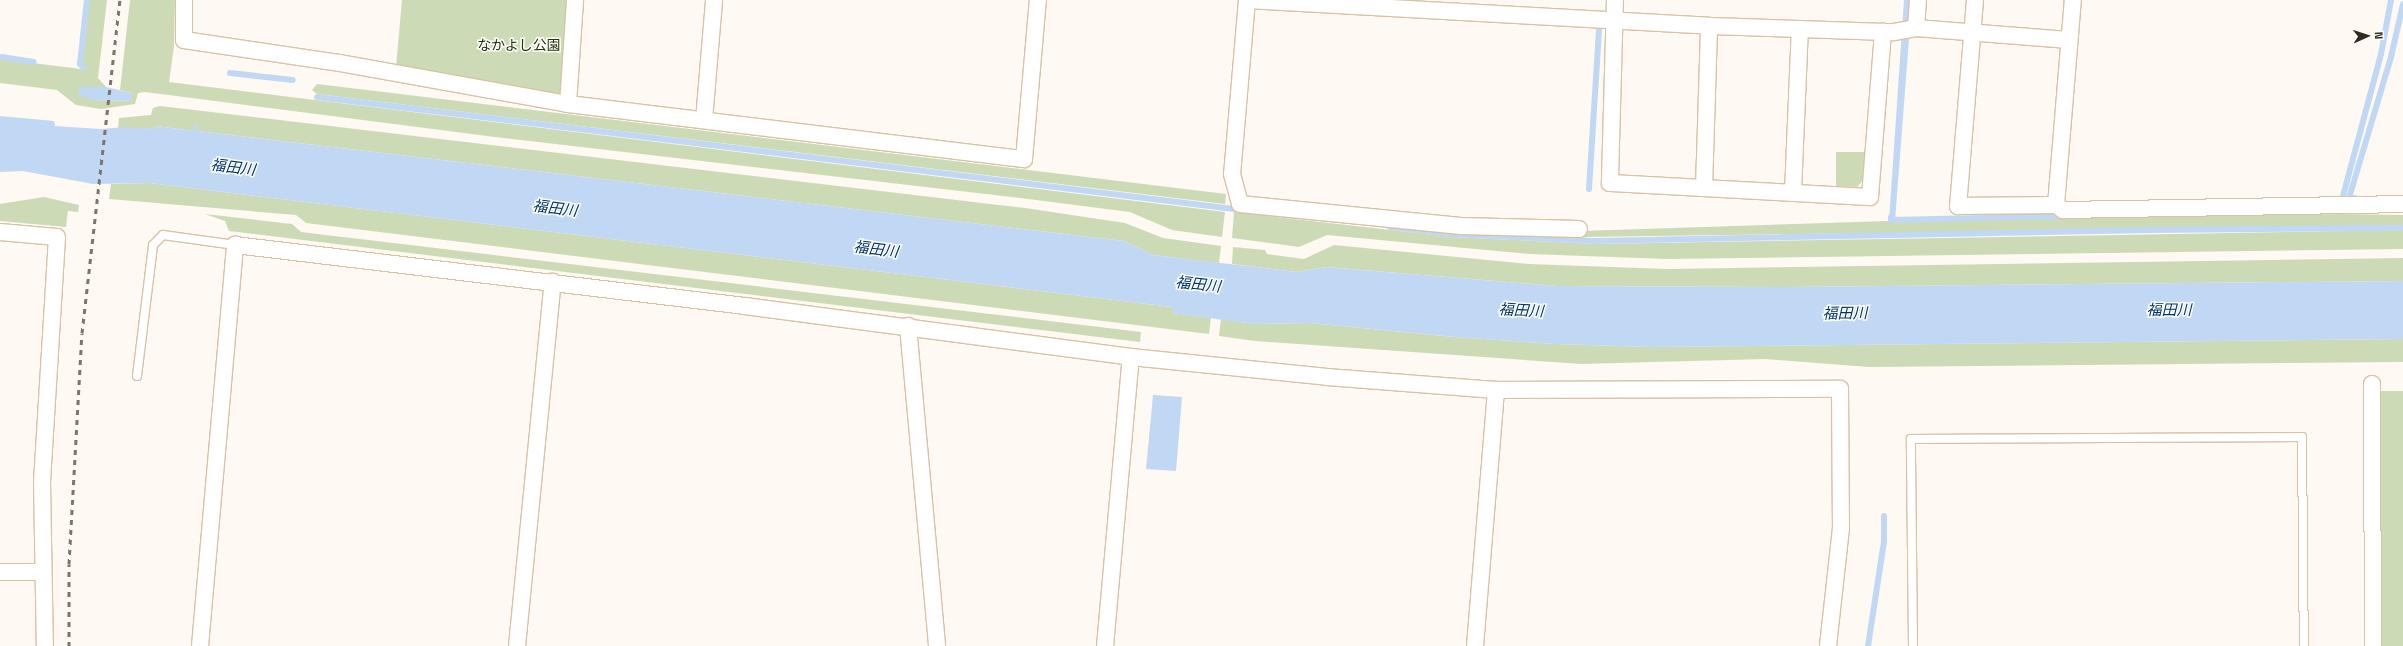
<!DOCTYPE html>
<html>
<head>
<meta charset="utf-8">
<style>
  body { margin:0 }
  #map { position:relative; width:2403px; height:646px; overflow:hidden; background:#fef9f3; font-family:"Space Grotesk","Noto Sans JP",sans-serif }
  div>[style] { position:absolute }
  .green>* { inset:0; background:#ccdbb5 }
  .water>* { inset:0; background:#c1d8f5 }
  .stream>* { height:6px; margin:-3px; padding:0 3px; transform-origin:3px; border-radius:3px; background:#c1d8f5 }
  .roads { filter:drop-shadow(1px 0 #d8c2a4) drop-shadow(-1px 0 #d8c2a4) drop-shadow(0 1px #d8c2a4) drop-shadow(0 -1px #d8c2a4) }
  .service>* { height:8px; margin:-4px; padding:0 4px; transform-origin:4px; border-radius:4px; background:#fff }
  .minor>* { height:16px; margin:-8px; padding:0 8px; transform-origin:8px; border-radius:8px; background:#fff }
  .rail>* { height:3px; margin-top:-1.5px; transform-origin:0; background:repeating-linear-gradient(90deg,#7c756c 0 5px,transparent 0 10px) }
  span { translate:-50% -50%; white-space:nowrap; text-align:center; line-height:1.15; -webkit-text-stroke:3px #fff; paint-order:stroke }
  .park-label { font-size:14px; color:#243006 }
  .water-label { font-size:15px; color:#00336a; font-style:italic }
  .north { position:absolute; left:2347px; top:16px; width:40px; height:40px; -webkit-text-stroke:3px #fff; paint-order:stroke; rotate:87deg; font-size:11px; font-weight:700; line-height:16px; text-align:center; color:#332a1f }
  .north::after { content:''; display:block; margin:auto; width:14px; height:18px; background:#332a1f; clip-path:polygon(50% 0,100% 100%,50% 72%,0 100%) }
</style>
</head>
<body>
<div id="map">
  <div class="green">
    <div style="clip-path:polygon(89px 0,107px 0,98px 78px,106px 87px,79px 87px,93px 100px,131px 101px,132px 93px,120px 90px,130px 0,175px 0,174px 46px,169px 82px,1225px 212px,1222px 237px,1172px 230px,1130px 212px,1028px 199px,495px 137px,145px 92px,138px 93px,135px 104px,101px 109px,76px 105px,57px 90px,0 83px,0 59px,81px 69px)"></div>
    <div style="clip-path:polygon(402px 0,568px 0,560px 93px,554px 97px,396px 67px)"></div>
    <div style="clip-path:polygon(317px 84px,1226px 194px,1225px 204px,317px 94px,312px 90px)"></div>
    <div style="clip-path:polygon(160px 106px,1025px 208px,1125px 223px,1163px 238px,1221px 246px,1219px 263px,1153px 255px,1124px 241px,198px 131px,198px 125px,194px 131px,156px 126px,155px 129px,118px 128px,119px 118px,151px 115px,153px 108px)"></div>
    <div style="clip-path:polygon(1836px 152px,1867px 152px,1867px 176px,1857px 187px,1836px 186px)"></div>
    <div style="clip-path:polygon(149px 183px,1172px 307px,1173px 313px,1211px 318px,1209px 334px,306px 223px,296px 215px,109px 199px,111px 184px)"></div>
    <div style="clip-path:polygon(44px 197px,79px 205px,78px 212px,68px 211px,66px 227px,0 221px,0 204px)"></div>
    <div style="clip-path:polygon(1234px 212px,1452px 237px,1597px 244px,2403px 230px,2403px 249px,1667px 259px,1530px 254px,1327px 235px,1299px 247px,1232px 238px)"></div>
    <div style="clip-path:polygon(205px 214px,292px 224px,301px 232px,1141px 332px,1140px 342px,229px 231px,225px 221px)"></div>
    <div style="clip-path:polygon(2339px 214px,2403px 215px,2403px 226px,1582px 237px,1582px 231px,1889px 221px)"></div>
    <div style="clip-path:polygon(1334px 245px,1529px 264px,1667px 269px,2403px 258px,2403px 281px,1786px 287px,1557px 286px,1326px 267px,1297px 272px,1232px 264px,1233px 247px,1265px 250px,1267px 254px,1304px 259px)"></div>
    <div style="clip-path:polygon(1221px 319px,1254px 324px,1310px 323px,1455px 337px,1555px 344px,1651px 347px,2403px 339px,2403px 362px,1869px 367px,1765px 359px,1581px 364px,1255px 341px,1219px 336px)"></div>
    <div style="clip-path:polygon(2381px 391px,2403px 391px,2403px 646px,2377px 646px,2376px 397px)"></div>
  </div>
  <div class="water">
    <div style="clip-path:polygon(1904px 0,1912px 0,1895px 221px,1889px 221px)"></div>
    <div style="clip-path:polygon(79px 87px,106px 87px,132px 93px,132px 101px,93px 100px,78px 95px)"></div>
    <div style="clip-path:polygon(0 116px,54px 121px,55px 126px,100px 129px,127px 127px,155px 129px,156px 126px,194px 131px,194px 125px,198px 125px,198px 131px,1124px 241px,1153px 255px,1297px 272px,1326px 267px,1557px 286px,1786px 287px,2403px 281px,2403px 339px,1651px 347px,1555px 344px,1455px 337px,1310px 323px,1254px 324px,1172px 313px,1172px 307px,305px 202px,149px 183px,93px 184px,23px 171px,0 172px)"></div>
    <div style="clip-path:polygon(1153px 395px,1182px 397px,1176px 471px,1146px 469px)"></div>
  </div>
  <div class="stream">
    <div style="left:2px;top:57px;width:32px;rotate:9deg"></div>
    <div style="left:84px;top:68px;width:6px;rotate:-135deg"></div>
    <div style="left:80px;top:64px;width:64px;rotate:-83.8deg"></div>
    <div style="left:230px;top:73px;width:63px;rotate:6.3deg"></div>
    <div style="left:317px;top:97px;width:932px;rotate:6.96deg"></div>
    <div style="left:1589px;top:189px;width:160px;rotate:-86.4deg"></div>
    <div style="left:2343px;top:196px;width:147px;rotate:-75deg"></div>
    <div style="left:2381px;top:54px;width:55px;rotate:-79.5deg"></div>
    <div style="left:2355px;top:198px;width:6px;rotate:180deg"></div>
    <div style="left:2349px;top:198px;width:147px;rotate:-73.4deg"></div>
    <div style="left:2391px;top:57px;width:54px;rotate:-77.2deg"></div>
    <div style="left:1891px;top:217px;width:3px;rotate:90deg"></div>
    <div style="left:1891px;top:220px;width:174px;rotate:-1.3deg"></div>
    <div style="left:1390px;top:227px;width:60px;rotate:6.7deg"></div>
    <div style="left:1450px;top:234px;width:144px;rotate:2.8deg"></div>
    <div style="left:1594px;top:241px;width:559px;rotate:-1.13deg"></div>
    <div style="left:2153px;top:230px;width:250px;rotate:-0.5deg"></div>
    <div style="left:1868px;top:646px;width:105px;rotate:-81.3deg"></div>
    <div style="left:1884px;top:542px;width:26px;rotate:-90deg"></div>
  </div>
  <div class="roads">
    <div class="service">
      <div style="left:137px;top:376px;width:132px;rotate:-83deg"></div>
      <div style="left:153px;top:245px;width:14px;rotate:-45deg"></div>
      <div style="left:163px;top:235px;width:73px;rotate:7.9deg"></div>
      <div style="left:1913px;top:646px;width:207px;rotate:-90.6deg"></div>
      <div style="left:1911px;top:439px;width:391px;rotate:-0.3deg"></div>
      <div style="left:2302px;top:437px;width:209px;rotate:89.5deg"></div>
    </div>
    <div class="minor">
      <div style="left:184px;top:0;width:40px;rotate:90deg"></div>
      <div style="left:184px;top:40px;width:158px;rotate:8.4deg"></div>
      <div style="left:340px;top:63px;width:232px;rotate:10.2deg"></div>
      <div style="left:568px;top:104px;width:459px;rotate:6.9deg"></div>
      <div style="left:1024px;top:159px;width:160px;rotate:-85deg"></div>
      <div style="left:1247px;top:0;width:463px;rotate:3.2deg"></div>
      <div style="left:1709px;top:26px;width:185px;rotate:1.9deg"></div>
      <div style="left:1894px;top:32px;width:22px;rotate:-10deg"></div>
      <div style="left:1916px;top:28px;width:153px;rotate:4.5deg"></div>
      <div style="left:1247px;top:0;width:175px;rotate:94.9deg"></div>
      <div style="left:1232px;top:174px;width:31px;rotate:75deg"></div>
      <div style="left:1240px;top:204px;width:222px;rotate:5.7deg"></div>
      <div style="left:1461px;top:226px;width:118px;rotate:1.5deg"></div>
      <div style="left:1615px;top:0;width:183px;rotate:91.6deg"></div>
      <div style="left:1610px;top:183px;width:260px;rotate:3.1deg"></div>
      <div style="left:1870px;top:197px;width:166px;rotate:-85.5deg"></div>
      <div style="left:1975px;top:0;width:207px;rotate:94.7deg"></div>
      <div style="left:1958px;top:206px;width:98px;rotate:-0.6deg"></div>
      <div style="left:2056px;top:205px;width:206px;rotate:-85.3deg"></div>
      <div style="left:1916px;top:28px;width:28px;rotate:-86deg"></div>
      <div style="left:568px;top:104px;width:104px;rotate:-86.1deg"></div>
      <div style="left:704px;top:120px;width:120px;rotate:-85.2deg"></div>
      <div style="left:1704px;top:188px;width:162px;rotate:-88.2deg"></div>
      <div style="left:1793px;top:193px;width:164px;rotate:-87.6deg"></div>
      <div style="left:2056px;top:205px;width:9px;rotate:36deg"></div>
      <div style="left:2063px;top:210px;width:340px;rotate:-1deg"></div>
      <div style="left:0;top:232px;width:57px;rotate:5deg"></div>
      <div style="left:57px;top:237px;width:245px;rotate:93.5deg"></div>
      <div style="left:42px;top:482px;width:164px;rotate:89deg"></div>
      <div style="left:908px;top:326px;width:321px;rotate:84.8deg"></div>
      <div style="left:2372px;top:384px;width:262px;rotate:89.8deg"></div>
      <div style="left:0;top:572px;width:43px"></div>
      <div style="left:200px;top:646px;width:403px;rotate:-85deg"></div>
      <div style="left:235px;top:245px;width:514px;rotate:6.82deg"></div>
      <div style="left:745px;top:306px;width:389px;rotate:7.5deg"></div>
      <div style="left:1131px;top:357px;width:197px;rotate:5.8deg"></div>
      <div style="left:1327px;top:377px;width:169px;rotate:4.4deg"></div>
      <div style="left:1496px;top:390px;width:344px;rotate:-0.2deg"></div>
      <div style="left:1840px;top:389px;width:139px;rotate:89.6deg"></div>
      <div style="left:1841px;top:528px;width:119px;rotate:96.3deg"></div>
      <div style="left:517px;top:646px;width:366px;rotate:-84.4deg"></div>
      <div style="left:1105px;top:646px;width:290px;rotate:-84.9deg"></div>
      <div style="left:1475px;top:646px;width:257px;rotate:-85.3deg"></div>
    </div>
  </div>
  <div class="rail">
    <div style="left:69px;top:646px;width:82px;rotate:-90deg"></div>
    <div style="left:69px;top:564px;width:231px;rotate:-86.8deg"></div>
    <div style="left:82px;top:333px;width:335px;rotate:-83.5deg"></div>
  </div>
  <div class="park-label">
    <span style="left:519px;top:45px">なかよし公園</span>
  </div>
  <div class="water-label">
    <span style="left:233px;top:167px;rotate:7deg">福田川</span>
    <span style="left:555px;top:208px;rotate:7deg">福田川</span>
    <span style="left:876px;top:249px;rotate:7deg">福田川</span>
    <span style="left:1198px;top:284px;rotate:6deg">福田川</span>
    <span style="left:1521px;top:310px;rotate:3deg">福田川</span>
    <span style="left:2169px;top:310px">福田川</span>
    <span style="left:1845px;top:313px;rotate:-1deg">福田川</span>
  </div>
  <div class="north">N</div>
</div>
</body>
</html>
